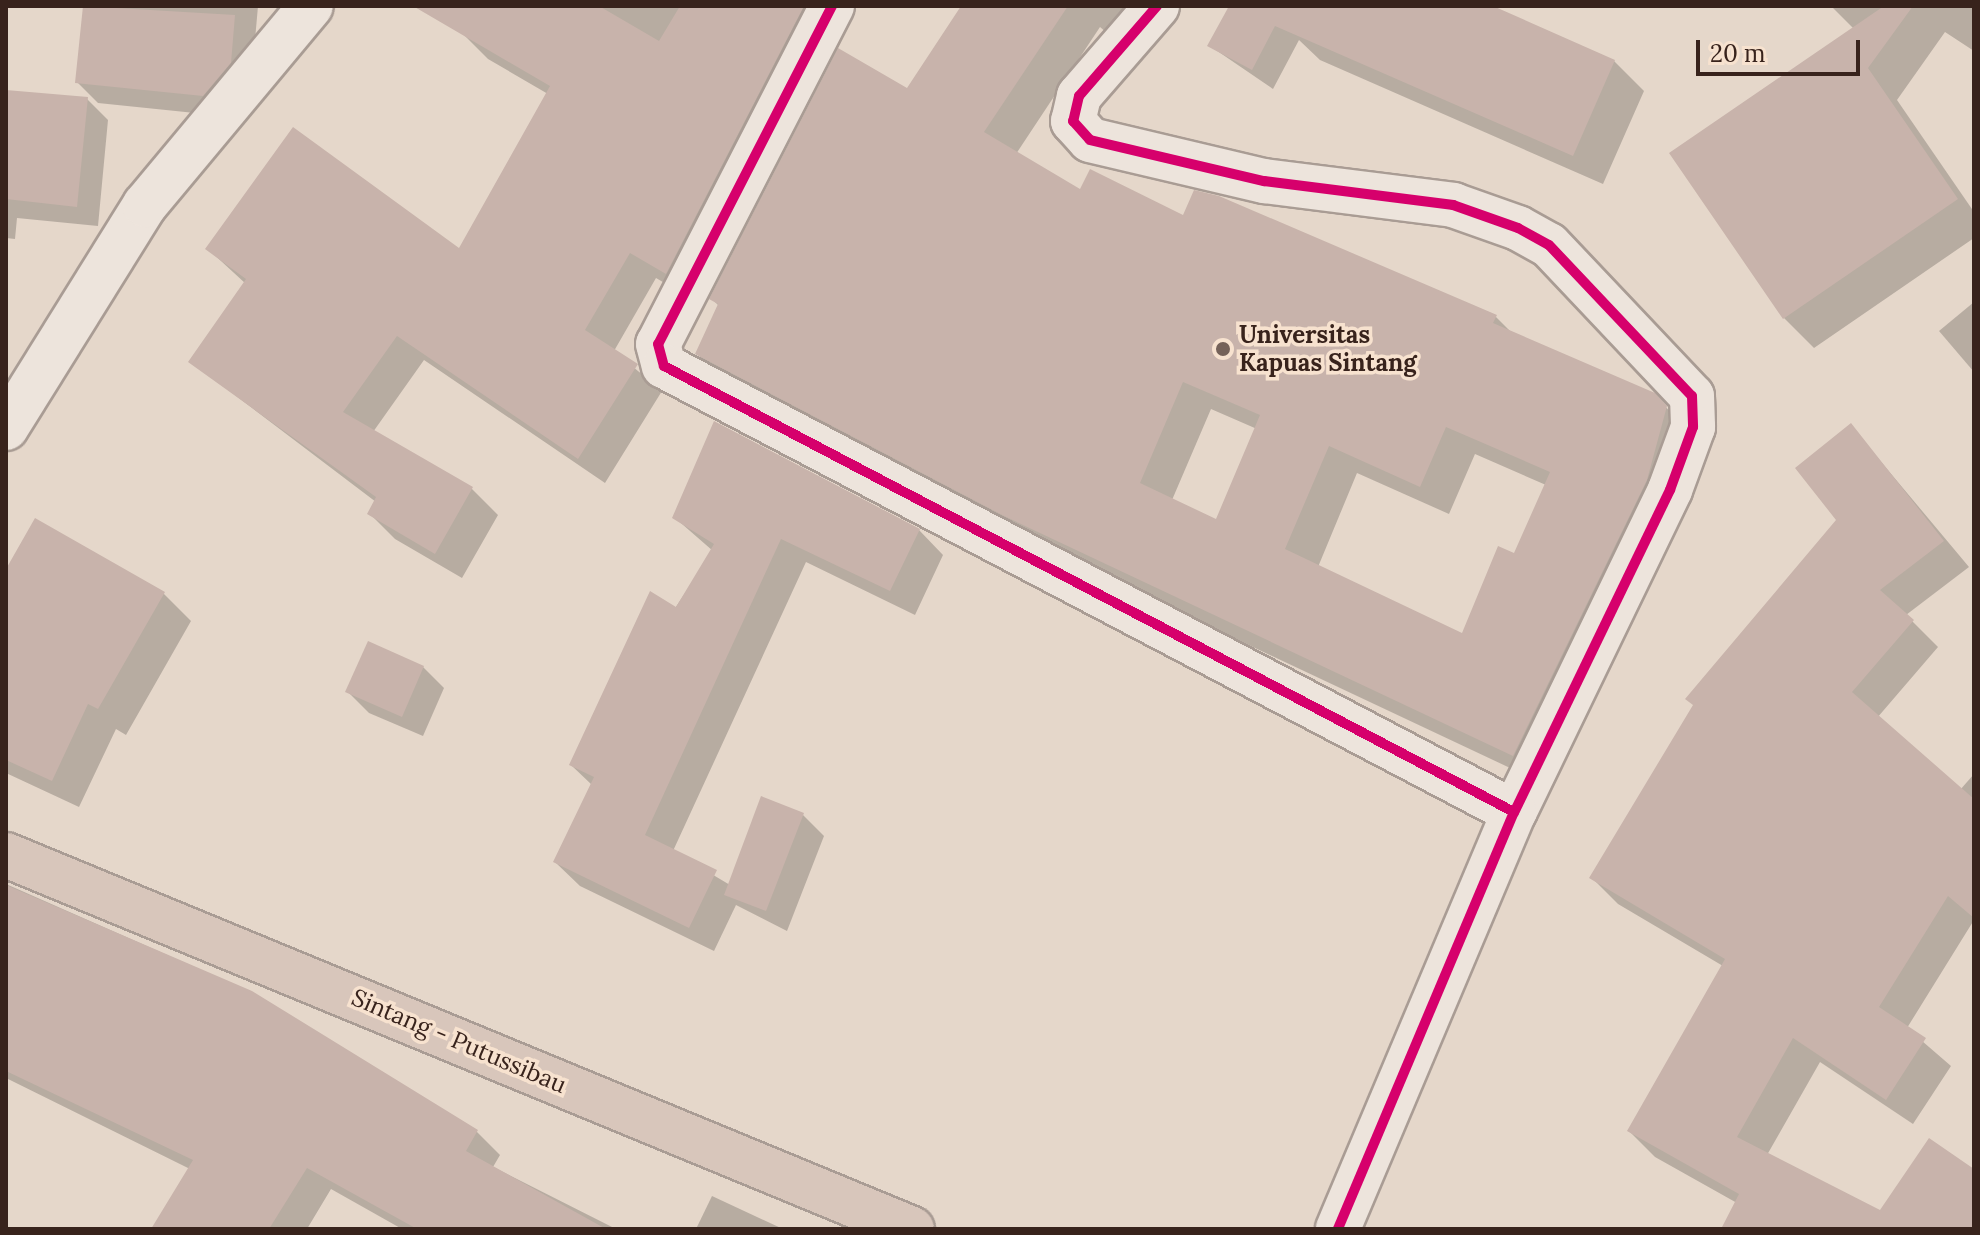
<!DOCTYPE html>
<html>
<head>
<meta charset="utf-8">
<style>
  body { margin:0 }
  #map { position:relative; width:1980px; height:1235px; overflow:hidden; background:#e5d7ca; font-family:Lora,serif }
  div>[style] { position:absolute }
  .shadow>* { inset:0; background:#0003 }
  .building>* { inset:0; background:#c8b3ab }
  .roads { filter:drop-shadow(2px 0 #a99c94) drop-shadow(-2px 0 #a99c94) drop-shadow(0 2px #a99c94) drop-shadow(0 -2px #a99c94) }
  .street>* { height:44px; margin:-22px; padding:0 22px; transform-origin:22px; border-radius:22px; background:#ede4dc }
  .highway>* { height:44px; margin:-22px; padding:0 22px; transform-origin:22px; border-radius:22px; background:#d8c6bb }
  .cycleway>* { height:10px; margin:-5px; padding:0 5px; transform-origin:5px; border-radius:5px; background:#d6006c }
  .dots>* { width:22px; height:22px; translate:-50% -50%; box-sizing:border-box; border:4px solid #f7e2cf; border-radius:50% }
  span { translate:-50% -50%; white-space:nowrap; text-align:center; line-height:1.15; -webkit-text-stroke:7px #f7e2cf; paint-order:stroke }
  .poi-label { font-size:24px; color:#38231c; font-weight:700 }
  .left { translate:0 -50%; text-align:left }
  .street-label { font-size:24px; color:#38231c }
  .frame { position:absolute; inset:0; border:8px solid #38231c; pointer-events:none }
  .scale { position:absolute; left:1696px; top:40px; width:164px; height:36px; box-sizing:border-box; border:4px solid #38231c; border-top:0; padding-left:10px; font-size:24px; line-height:28px; white-space:nowrap; color:#38231c; -webkit-text-stroke:6px #f7e2cf; paint-order:stroke }
</style>
</head>
<body>
<div id="map">
  <div class="shadow">
    <div style="clip-path:polygon(85px 6px,258px 6px,251px 85px,224px 116px,98px 103px,77px 82px)"></div>
    <div style="clip-path:polygon(477px 6px,846px 6px,692px 299px,656px 278px,614px 351px,662px 391px,605px 483px,424px 360px,373px 432px,472px 489px,498px 515px,462px 578px,395px 539px,369px 513px,376px 502px,190px 361px,246px 284px,208px 249px,459px 251px,548px 94px,488px 59px,462px 33px)"></div>
    <div style="clip-path:polygon(evenodd,963px 6px,1153px 6px,1120px 44px,1100px 27px,1016px 154px,1081px 192px,1496px 317px,1512px 333px,1653px 394px,1695px 437px,1542px 783px,1034px 544px,726px 382px,697px 354px,720px 307px,712px 299px,908px 90px,963px 6px,1211px 409px,1257px 429px,1217px 522px,1172px 500px,1211px 409px,963px 6px,1475px 454px,1546px 485px,1515px 555px,1463px 635px,1318px 567px,1357px 473px,1449px 514px,1475px 454px)"></div>
    <div style="clip-path:polygon(1231px 6px,1488px 6px,1614px 61px,1644px 91px,1603px 184px,1320px 60px,1299px 40px,1273px 89px,1210px 46px)"></div>
    <div style="clip-path:polygon(1831px 6px,1974px 6px,1974px 51px,1945px 32px,1897px 100px,1974px 212px,1974px 238px,1814px 348px,1784px 318px,1854px 29px)"></div>
    <div style="clip-path:polygon(6px 91px,87px 99px,108px 120px,98px 226px,17px 218px,15px 239px,6px 238px)"></div>
    <div style="clip-path:polygon(1974px 302px,1974px 372px,1939px 331px)"></div>
    <div style="clip-path:polygon(1851px 426px,1969px 567px,1906px 615px,1938px 647px,1877px 718px,1960px 790px,1974px 774px,1974px 920px,1907px 1028px,1951px 1066px,1913px 1124px,1820px 1062px,1767px 1155px,1880px 1213px,1974px 1172px,1974px 1229px,1737px 1229px,1737px 1203px,1655px 1157px,1629px 1131px,1723px 966px,1618px 904px,1592px 878px,1839px 520px)"></div>
    <div style="clip-path:polygon(674px 517px,919px 530px,943px 555px,915px 615px,806px 562px,673px 851px,730px 885px,803px 815px,824px 836px,787px 931px,736px 905px,714px 951px,580px 886px,555px 862px,592px 785px,571px 765px,713px 551px)"></div>
    <div style="clip-path:polygon(6px 573px,164px 594px,191px 621px,126px 735px,116px 729px,79px 807px,6px 773px)"></div>
    <div style="clip-path:polygon(423px 667px,444px 688px,423px 736px,369px 713px,348px 692px)"></div>
    <div style="clip-path:polygon(6px 884px,251px 992px,477px 1132px,500px 1155px,493px 1167px,616px 1229px,402px 1229px,331px 1189px,307px 1229px,167px 1229px,190px 1169px,6px 1078px)"></div>
    <div style="clip-path:polygon(712px 1196px,783px 1229px,696px 1229px)"></div>
  </div>
  <div class="building">
    <div style="clip-path:polygon(83px 6px,235px 15px,231px 63px,203px 96px,75px 83px)"></div>
    <div style="clip-path:polygon(413px 6px,599px 6px,659px 41px,680px 6px,804px 6px,666px 274px,630px 253px,585px 330px,638px 364px,578px 459px,397px 336px,343px 412px,473px 487px,435px 554px,367px 514px,376px 497px,188px 362px,246px 279px,205px 249px,293px 127px,459px 248px,550px 86px)"></div>
    <div style="clip-path:polygon(evenodd,961px 6px,1068px 6px,984px 132px,1080px 189px,1090px 169px,1183px 215px,1194px 190px,1219px 196px,1497px 315px,1493px 323px,1655px 393px,1667px 406px,1647px 480px,1513px 756px,1004px 516px,695px 354px,718px 304px,709px 299px,838px 48px,907px 88px,961px 6px,1183px 382px,1260px 415px,1216px 519px,1140px 483px,1183px 382px,961px 6px,1446px 427px,1550px 472px,1514px 553px,1498px 546px,1462px 633px,1285px 549px,1329px 446px,1420px 487px,1446px 427px)"></div>
    <div style="clip-path:polygon(1229px 6px,1493px 6px,1615px 60px,1573px 156px,1275px 26px,1252px 70px,1207px 46px)"></div>
    <div style="clip-path:polygon(1884px 6px,1913px 6px,1868px 68px,1958px 199px,1783px 319px,1669px 153px)"></div>
    <div style="clip-path:polygon(6px 90px,88px 97px,77px 207px,6px 199px)"></div>
    <div style="clip-path:polygon(714px 421px,920px 529px,890px 591px,781px 539px,645px 835px,717px 870px,689px 928px,553px 862px,594px 777px,569px 765px,650px 591px,676px 607px,714px 544px,672px 518px)"></div>
    <div style="clip-path:polygon(1851px 423px,1944px 541px,1880px 590px,1914px 620px,1852px 692px,1974px 799px,1974px 918px,1948px 896px,1879px 1007px,1926px 1038px,1886px 1100px,1793px 1038px,1737px 1137px,1880px 1210px,1929px 1138px,1974px 1169px,1974px 1229px,1721px 1229px,1739px 1194px,1627px 1131px,1725px 959px,1589px 878px,1693px 705px,1685px 699px,1836px 520px,1795px 468px)"></div>
    <div style="clip-path:polygon(35px 518px,165px 592px,98px 709px,88px 704px,52px 781px,6px 760px,6px 569px)"></div>
    <div style="clip-path:polygon(368px 641px,424px 666px,402px 717px,345px 692px)"></div>
    <div style="clip-path:polygon(761px 796px,804px 813px,766px 911px,724px 895px)"></div>
    <div style="clip-path:polygon(6px 885px,252px 991px,478px 1130px,466px 1151px,606px 1229px,417px 1229px,307px 1168px,269px 1229px,151px 1229px,193px 1160px,6px 1071px)"></div>
  </div>
  <div class="roads">
    <div class="street">
      <div style="left:832px;top:6px;width:380px;rotate:117.2deg"></div>
      <div style="left:658px;top:344px;width:23px;rotate:75deg"></div>
      <div style="left:664px;top:366px;width:960px;rotate:27.69deg"></div>
      <div style="left:1157px;top:6px;width:119px;rotate:130.9deg"></div>
      <div style="left:1079px;top:96px;width:26px;rotate:103deg"></div>
      <div style="left:1073px;top:121px;width:25px;rotate:48deg"></div>
      <div style="left:1090px;top:140px;width:179px;rotate:13.3deg"></div>
      <div style="left:1264px;top:181px;width:191px;rotate:7.2deg"></div>
      <div style="left:1453px;top:205px;width:69px;rotate:19.5deg"></div>
      <div style="left:1518px;top:228px;width:35px;rotate:29deg"></div>
      <div style="left:1549px;top:245px;width:208px;rotate:46.6deg"></div>
      <div style="left:1692px;top:396px;width:31px;rotate:88deg"></div>
      <div style="left:1693px;top:427px;width:67px;rotate:110.1deg"></div>
      <div style="left:1670px;top:490px;width:358px;rotate:115.8deg"></div>
      <div style="left:1514px;top:812px;width:453px;rotate:112.9deg"></div>
      <div style="left:6px;top:428px;width:263px;rotate:-58.1deg"></div>
      <div style="left:145px;top:205px;width:259px;rotate:-50.2deg"></div>
    </div>
    <div class="highway">
      <div style="left:6px;top:855px;width:980px;rotate:22.43deg"></div>
    </div>
  </div>
  <div class="cycleway">
    <div style="left:832px;top:6px;width:380px;rotate:117.2deg"></div>
    <div style="left:658px;top:344px;width:23px;rotate:75deg"></div>
    <div style="left:664px;top:366px;width:960px;rotate:27.69deg"></div>
    <div style="left:1157px;top:6px;width:119px;rotate:130.9deg"></div>
    <div style="left:1079px;top:96px;width:26px;rotate:103deg"></div>
    <div style="left:1073px;top:121px;width:25px;rotate:48deg"></div>
    <div style="left:1090px;top:140px;width:179px;rotate:13.3deg"></div>
    <div style="left:1264px;top:181px;width:191px;rotate:7.2deg"></div>
    <div style="left:1453px;top:205px;width:69px;rotate:19.5deg"></div>
    <div style="left:1518px;top:228px;width:35px;rotate:29deg"></div>
    <div style="left:1549px;top:245px;width:208px;rotate:46.6deg"></div>
    <div style="left:1692px;top:396px;width:31px;rotate:88deg"></div>
    <div style="left:1693px;top:427px;width:67px;rotate:110.1deg"></div>
    <div style="left:1670px;top:490px;width:358px;rotate:115.8deg"></div>
    <div style="left:1514px;top:812px;width:453px;rotate:112.9deg"></div>
  </div>
  <div class="dots">
    <div style="left:1223px;top:349px;background:#756259"></div>
  </div>
  <div class="poi-label">
    <span class="left" style="left:1239px;top:349px">Universitas<br>Kapuas Sintang</span>
  </div>
  <div class="street-label">
    <span style="left:459px;top:1041px;rotate:23deg">Sintang - Putussibau</span>
  </div>
  <div class="frame"></div>
  <div class="scale">20 m</div>
</div>
</body>
</html>
